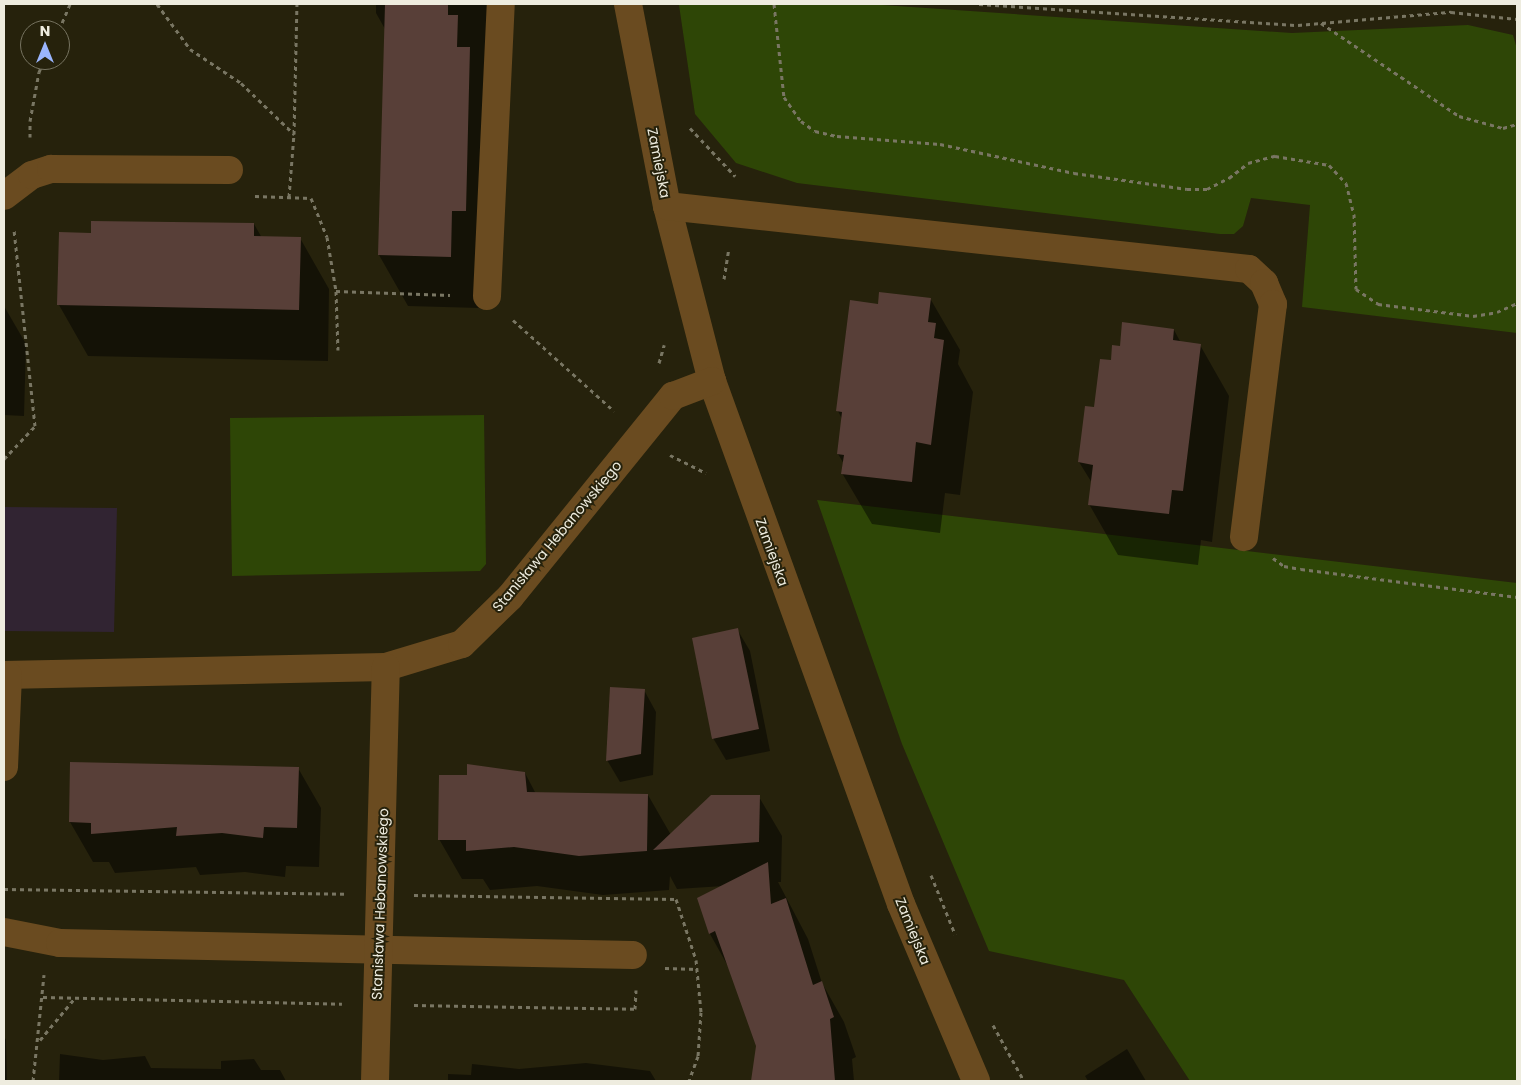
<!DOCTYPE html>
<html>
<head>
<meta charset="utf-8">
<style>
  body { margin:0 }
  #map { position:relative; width:1521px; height:1085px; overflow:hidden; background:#26220c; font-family:Poppins,sans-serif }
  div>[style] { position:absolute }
  .industrial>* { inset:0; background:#312432 }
  .green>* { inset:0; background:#2e4606 }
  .shadow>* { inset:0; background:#0007 }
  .building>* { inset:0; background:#583f38 }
  .path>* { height:3px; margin-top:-1.5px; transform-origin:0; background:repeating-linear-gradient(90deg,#797663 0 4px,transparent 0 8px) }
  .minor>* { height:28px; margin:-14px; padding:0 14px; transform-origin:14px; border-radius:14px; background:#6a4b20 }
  span { translate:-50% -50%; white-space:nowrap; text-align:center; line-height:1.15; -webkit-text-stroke:4px #26220c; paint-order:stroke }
  .street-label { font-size:14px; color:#eeecdf }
  .frame { position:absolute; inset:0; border:5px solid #eeecdf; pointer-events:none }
  .north { position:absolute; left:20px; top:20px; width:50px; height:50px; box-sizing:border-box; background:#26220c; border:1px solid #767360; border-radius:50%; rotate:0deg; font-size:14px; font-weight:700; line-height:20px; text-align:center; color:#eeecdf }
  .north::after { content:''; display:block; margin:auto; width:18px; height:22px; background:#9ab5fd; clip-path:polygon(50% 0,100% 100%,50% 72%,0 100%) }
</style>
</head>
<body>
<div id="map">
  <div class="industrial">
    <div style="clip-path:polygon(4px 507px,117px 508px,114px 632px,4px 631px)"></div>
  </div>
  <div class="green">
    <div style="clip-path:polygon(679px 5px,882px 5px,1292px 33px,1468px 25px,1513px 35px,1517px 49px,1517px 333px,1302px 307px,1310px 205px,1251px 198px,1243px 226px,1234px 234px,1220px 234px,797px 183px,736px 163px,695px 114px)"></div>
    <div style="clip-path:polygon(484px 415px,486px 564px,480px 571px,232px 576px,230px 418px)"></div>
    <div style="clip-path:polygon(817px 500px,1517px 583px,1517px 1081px,1190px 1081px,1124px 980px,989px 951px,902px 744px)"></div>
  </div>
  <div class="shadow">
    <div style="clip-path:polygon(376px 4px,490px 4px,479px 308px,408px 306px,379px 255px,385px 29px,376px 13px)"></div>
    <div style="clip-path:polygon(254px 224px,262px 238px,300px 238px,329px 289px,328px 361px,88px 356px,59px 305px,92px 234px)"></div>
    <div style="clip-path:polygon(931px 300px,960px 350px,958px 364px,973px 392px,960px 495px,945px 493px,940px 533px,872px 524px,842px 473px,844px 464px,838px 454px,842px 419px,838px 411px,879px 305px)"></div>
    <div style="clip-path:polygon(4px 306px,26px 344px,24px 416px,4px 415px)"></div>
    <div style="clip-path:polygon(1174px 330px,1181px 343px,1200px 345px,1229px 396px,1212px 542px,1201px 540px,1198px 565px,1118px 555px,1089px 504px,1092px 483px,1079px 462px,1112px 362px,1121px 347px)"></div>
    <div style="clip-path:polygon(737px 629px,750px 651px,770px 751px,726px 760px,713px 738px)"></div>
    <div style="clip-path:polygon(644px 690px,656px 712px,653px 775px,620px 782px,607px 760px)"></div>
    <div style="clip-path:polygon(298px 768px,321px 808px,319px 867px,286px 866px,285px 877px,245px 872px,200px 875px,196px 867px,115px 873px,109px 862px,93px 862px,70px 822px)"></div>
    <div style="clip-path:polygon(525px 773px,536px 794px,648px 795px,671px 835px,759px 797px,782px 836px,781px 882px,778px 882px,808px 939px,822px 983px,844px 1022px,856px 1057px,852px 1059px,854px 1081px,752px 1081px,757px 1046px,729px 968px,710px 934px,724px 886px,677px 889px,670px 876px,669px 890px,603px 895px,537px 886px,490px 890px,483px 879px,462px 879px,439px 839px)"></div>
    <div style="clip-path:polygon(4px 1036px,6px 1040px,7px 1081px,4px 1081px)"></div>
    <div style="clip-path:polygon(1127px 1049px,1146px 1081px,1088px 1081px,1085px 1076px)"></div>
    <div style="clip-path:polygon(60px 1054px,103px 1060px,145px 1056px,151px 1068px,221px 1069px,221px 1061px,254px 1059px,261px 1070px,280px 1070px,286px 1081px,59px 1081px)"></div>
    <div style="clip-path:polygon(586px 1063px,650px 1071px,656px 1081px,448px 1081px,448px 1074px,471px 1075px,472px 1064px,519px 1069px)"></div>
  </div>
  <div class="building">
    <div style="clip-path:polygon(385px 4px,448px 4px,448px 15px,458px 15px,457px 47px,470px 47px,466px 211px,452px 211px,451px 257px,378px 255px)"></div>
    <div style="clip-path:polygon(91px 221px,254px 223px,254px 236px,301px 237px,299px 310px,57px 305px,59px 232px,91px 233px)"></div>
    <div style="clip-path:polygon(879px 292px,931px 298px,928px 322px,936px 323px,934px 338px,944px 340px,931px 445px,916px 442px,912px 482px,841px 474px,844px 455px,837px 454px,842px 412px,836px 411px,850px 300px,878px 304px)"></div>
    <div style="clip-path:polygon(1122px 322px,1174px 329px,1173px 340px,1201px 344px,1183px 491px,1172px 490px,1169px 514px,1088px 505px,1093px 465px,1078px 462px,1085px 406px,1094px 407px,1100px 359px,1111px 360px,1112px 345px,1120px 346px)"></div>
    <div style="clip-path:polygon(738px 628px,759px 729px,712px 739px,692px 638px)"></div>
    <div style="clip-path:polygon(610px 687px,645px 689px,641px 754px,606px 761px)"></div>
    <div style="clip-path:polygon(70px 762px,299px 767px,297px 828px,264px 827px,263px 838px,222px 833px,176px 836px,177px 827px,91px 834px,91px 823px,69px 822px)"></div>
    <div style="clip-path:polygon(467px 764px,525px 772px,527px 792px,648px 794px,647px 851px,579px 856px,514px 847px,466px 851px,466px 840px,438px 840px,439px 775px,467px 775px)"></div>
    <div style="clip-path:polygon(711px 795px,760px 795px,759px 842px,653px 850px)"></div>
    <div style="clip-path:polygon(768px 862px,771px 904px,786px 898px,813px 985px,822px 981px,834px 1017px,830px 1019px,835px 1081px,751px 1081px,756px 1046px,715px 931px,709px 934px,697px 898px)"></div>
  </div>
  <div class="path">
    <div style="left:157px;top:4px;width:56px;rotate:53.7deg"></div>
    <div style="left:190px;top:49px;width:61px;rotate:33.7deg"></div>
    <div style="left:241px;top:83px;width:74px;rotate:43.9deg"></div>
    <div style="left:774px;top:4px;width:94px;rotate:83.9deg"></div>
    <div style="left:784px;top:97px;width:29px;rotate:55deg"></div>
    <div style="left:801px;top:121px;width:17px;rotate:36deg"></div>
    <div style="left:815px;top:131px;width:23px;rotate:13deg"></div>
    <div style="left:837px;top:136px;width:103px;rotate:4.4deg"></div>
    <div style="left:940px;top:144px;width:137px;rotate:12.2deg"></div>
    <div style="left:1074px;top:173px;width:114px;rotate:8.1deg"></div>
    <div style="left:1187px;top:189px;width:20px"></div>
    <div style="left:1207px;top:189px;width:25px;rotate:-27deg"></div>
    <div style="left:1229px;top:178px;width:24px;rotate:-38deg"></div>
    <div style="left:1248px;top:163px;width:28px;rotate:-15deg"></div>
    <div style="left:1275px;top:156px;width:55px;rotate:9.5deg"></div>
    <div style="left:1329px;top:165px;width:25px;rotate:47deg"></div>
    <div style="left:1346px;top:183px;width:32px;rotate:76deg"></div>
    <div style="left:1354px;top:214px;width:75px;rotate:88.5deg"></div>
    <div style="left:1356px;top:289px;width:27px;rotate:34deg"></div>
    <div style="left:1378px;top:304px;width:96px;rotate:7.2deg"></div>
    <div style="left:1473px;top:316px;width:24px;rotate:-9deg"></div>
    <div style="left:1497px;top:312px;width:22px;rotate:-24deg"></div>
    <div style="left:979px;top:4px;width:320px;rotate:3.8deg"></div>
    <div style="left:1298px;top:25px;width:154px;rotate:-4.9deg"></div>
    <div style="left:1451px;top:12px;width:66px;rotate:6.1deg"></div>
    <div style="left:1321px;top:23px;width:166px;rotate:34deg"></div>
    <div style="left:1459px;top:116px;width:46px;rotate:15.3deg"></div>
    <div style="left:1503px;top:128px;width:15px;rotate:-16deg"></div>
    <div style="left:59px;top:30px;width:28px;rotate:-67deg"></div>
    <div style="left:690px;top:128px;width:66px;rotate:46.8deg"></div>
    <div style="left:30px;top:137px;width:16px;rotate:-90deg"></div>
    <div style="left:30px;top:121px;width:50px;rotate:-79.6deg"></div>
    <div style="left:39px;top:72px;width:13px;rotate:-67deg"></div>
    <div style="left:255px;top:196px;width:56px;rotate:2deg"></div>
    <div style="left:311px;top:198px;width:42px;rotate:67.7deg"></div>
    <div style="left:327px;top:237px;width:55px;rotate:80.5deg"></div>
    <div style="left:336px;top:291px;width:59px;rotate:88.1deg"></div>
    <div style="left:289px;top:197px;width:63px;rotate:-85.5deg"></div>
    <div style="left:294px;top:134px;width:130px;rotate:-88.7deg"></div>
    <div style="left:724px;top:279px;width:31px;rotate:-81deg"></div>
    <div style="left:336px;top:291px;width:114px;rotate:2deg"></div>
    <div style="left:513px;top:320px;width:136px;rotate:42deg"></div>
    <div style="left:659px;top:363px;width:19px;rotate:-74deg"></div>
    <div style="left:670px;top:455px;width:40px;rotate:26.6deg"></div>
    <div style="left:4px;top:459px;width:45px;rotate:-46.8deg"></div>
    <div style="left:35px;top:426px;width:197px;rotate:-96.1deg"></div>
    <div style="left:1273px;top:558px;width:14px;rotate:36deg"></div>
    <div style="left:1284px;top:566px;width:17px;rotate:10deg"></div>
    <div style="left:1301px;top:569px;width:218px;rotate:7.4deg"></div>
    <div style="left:931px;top:875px;width:64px;rotate:67.9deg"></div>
    <div style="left:4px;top:889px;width:342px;rotate:0.8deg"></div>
    <div style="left:414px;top:895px;width:262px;rotate:0.9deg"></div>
    <div style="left:676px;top:899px;width:64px;rotate:71.8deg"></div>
    <div style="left:696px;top:960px;width:52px;rotate:84.5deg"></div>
    <div style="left:701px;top:1012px;width:44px;rotate:93.9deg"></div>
    <div style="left:698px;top:1056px;width:27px;rotate:110deg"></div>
    <div style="left:665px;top:968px;width:32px;rotate:2deg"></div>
    <div style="left:43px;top:997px;width:299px;rotate:1.3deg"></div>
    <div style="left:414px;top:1005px;width:221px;rotate:1deg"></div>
    <div style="left:635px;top:1009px;width:19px;rotate:-87deg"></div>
    <div style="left:993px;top:1025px;width:64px;rotate:61deg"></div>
    <div style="left:40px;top:1040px;width:53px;rotate:-50.3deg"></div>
    <div style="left:33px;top:1081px;width:107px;rotate:-84.1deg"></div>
  </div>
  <div class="minor">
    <div style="left:628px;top:4px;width:206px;rotate:79.1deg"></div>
    <div style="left:667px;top:206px;width:181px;rotate:75.6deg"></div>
    <div style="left:712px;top:381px;width:556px;rotate:70.13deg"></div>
    <div style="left:901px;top:904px;width:192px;rotate:67deg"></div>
    <div style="left:4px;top:196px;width:35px;rotate:-37deg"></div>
    <div style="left:32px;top:175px;width:20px;rotate:-18deg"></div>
    <div style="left:51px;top:169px;width:178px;rotate:0.3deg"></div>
    <div style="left:667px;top:206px;width:585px;rotate:6.18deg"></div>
    <div style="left:1249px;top:269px;width:21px;rotate:43deg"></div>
    <div style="left:1264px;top:283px;width:23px;rotate:67deg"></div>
    <div style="left:1273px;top:304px;width:235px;rotate:97.1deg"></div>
    <div style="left:487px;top:296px;width:292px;rotate:-87.3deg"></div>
    <div style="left:4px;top:675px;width:382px;rotate:-1.2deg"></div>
    <div style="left:386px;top:667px;width:79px;rotate:-16.8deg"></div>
    <div style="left:462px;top:644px;width:67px;rotate:-44.4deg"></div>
    <div style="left:510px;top:597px;width:259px;rotate:-51deg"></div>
    <div style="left:673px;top:396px;width:42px;rotate:-21deg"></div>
    <div style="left:4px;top:767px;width:92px;rotate:-87.5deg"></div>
    <div style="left:4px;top:932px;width:57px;rotate:11.1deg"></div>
    <div style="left:60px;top:943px;width:573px;rotate:1.2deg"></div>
    <div style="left:375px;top:1081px;width:414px;rotate:-88.5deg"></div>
  </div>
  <div class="street-label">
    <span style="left:659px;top:163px;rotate:79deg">Zamiejska</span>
    <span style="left:557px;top:536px;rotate:-50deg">Stanisława Hebanowskiego</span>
    <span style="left:772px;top:552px;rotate:70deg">Zamiejska</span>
    <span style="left:380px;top:904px;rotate:-88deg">Stanisława Hebanowskiego</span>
    <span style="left:913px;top:931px;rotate:68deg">Zamiejska</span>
  </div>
  <div class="frame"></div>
  <div class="north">N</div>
</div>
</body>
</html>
